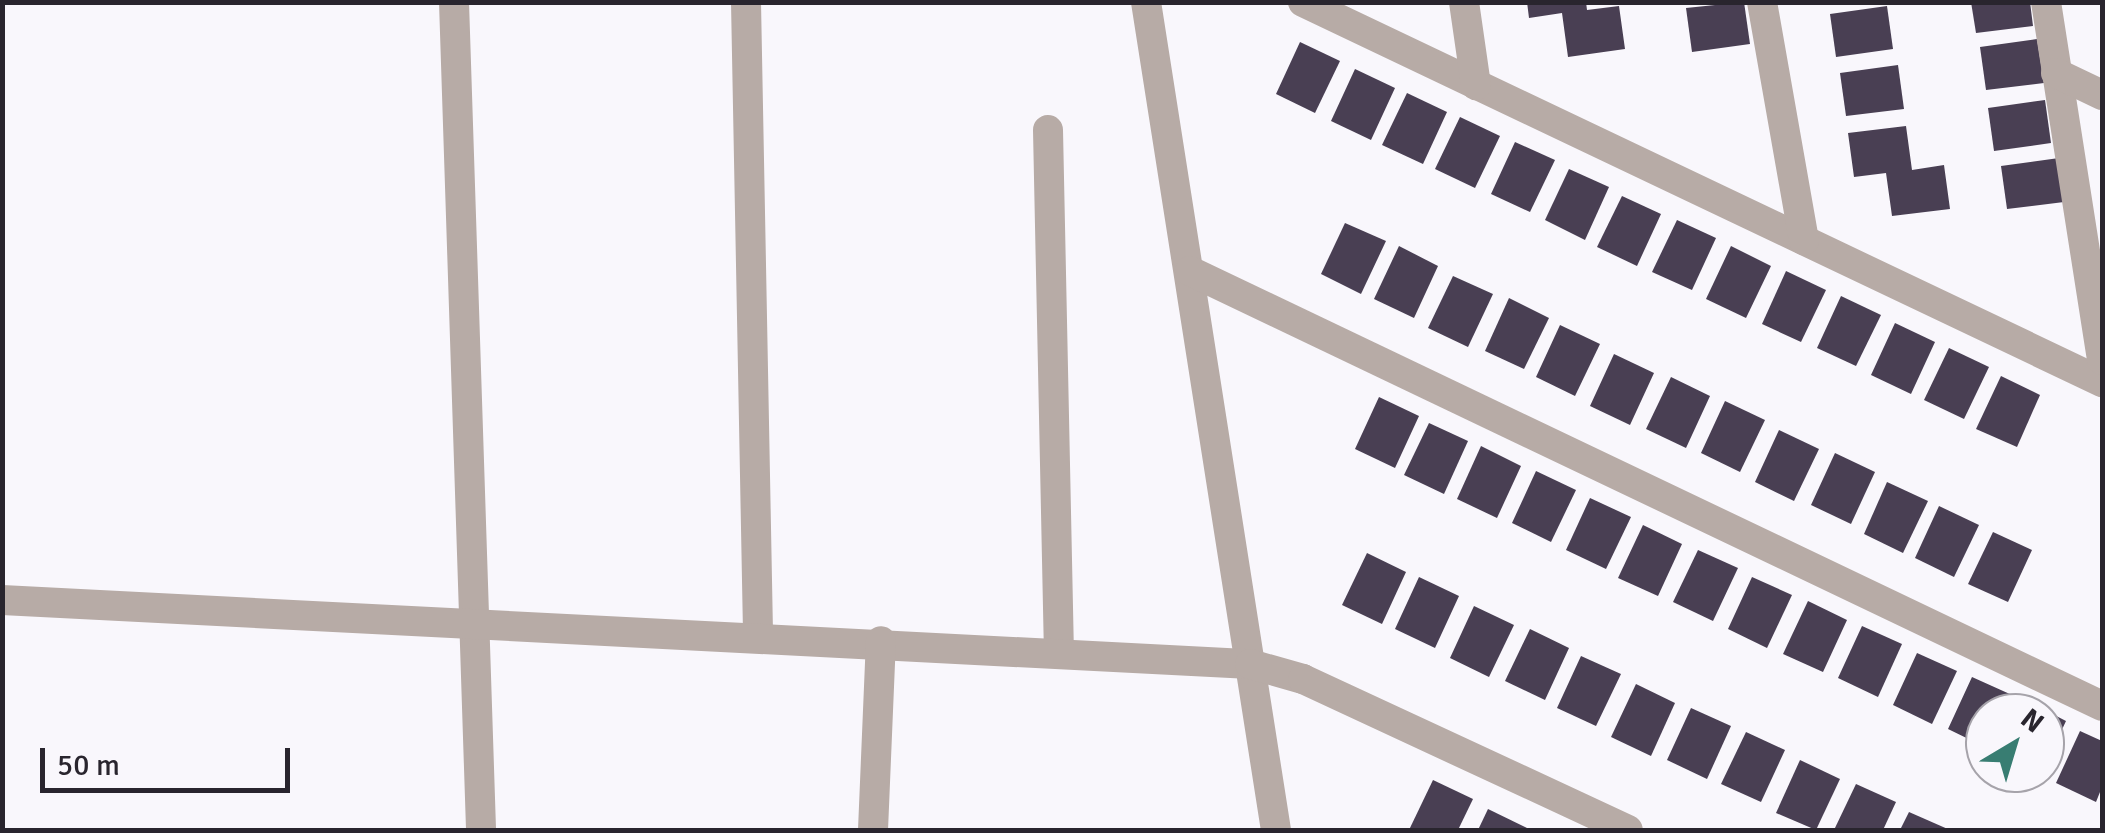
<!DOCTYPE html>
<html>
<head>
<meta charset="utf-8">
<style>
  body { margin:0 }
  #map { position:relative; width:2105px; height:833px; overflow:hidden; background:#f9f7fc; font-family:Signika,sans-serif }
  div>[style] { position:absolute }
  .building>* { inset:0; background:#493f53 }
  .minor>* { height:30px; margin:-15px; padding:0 15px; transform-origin:15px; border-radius:15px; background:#b7aba6 }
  span { translate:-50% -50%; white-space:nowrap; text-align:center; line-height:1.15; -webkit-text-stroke:10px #f9f7fc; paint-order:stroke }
  .frame { position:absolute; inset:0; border:5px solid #29252e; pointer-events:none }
  .north { position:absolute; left:1965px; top:693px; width:100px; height:100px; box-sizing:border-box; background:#f9f7fc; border:2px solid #a6a3aa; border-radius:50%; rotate:38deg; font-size:28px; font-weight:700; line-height:40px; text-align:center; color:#29252e }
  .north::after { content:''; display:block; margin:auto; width:35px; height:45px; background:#387d72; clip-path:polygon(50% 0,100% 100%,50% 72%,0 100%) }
  .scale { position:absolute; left:40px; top:748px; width:250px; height:45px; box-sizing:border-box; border:5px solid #29252e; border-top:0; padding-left:12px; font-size:30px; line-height:35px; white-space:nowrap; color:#29252e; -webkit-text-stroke:8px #f9f7fc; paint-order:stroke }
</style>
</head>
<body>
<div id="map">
  <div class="building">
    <div style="clip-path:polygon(1527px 2px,1586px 2px,1587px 10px,1619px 6px,1625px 49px,1568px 57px,1562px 13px,1529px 18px)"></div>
    <div style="clip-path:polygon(1744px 2px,1750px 44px,1692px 52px,1686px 8px)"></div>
    <div style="clip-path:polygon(1971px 2px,2030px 2px,2033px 26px,1976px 33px)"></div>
    <div style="clip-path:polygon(1887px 6px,1893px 49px,1836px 57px,1830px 14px)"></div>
    <div style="clip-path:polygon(2037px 39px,2044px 83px,1986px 90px,1980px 47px)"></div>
    <div style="clip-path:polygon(1300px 42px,1340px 61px,1315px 113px,1276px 94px)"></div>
    <div style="clip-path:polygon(1898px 65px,1904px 109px,1846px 116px,1840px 73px)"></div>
    <div style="clip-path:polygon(1355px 69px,1395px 88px,1371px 140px,1331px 121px)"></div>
    <div style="clip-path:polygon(1407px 93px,1447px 112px,1423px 164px,1382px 145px)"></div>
    <div style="clip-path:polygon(2045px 100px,2051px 143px,1994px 151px,1988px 108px)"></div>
    <div style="clip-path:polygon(1460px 117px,1500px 136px,1475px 188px,1435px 169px)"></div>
    <div style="clip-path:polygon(1906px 126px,1912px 170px,1944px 165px,1950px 209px,1892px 216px,1886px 173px,1854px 177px,1848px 133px)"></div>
    <div style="clip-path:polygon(1515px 142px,1555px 160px,1530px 212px,1491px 194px)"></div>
    <div style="clip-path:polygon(2059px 158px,2064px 202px,2007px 209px,2001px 166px)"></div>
    <div style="clip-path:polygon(1569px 169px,1609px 187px,1585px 240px,1545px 220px)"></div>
    <div style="clip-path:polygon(1622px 196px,1661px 214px,1637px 266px,1597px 247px)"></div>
    <div style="clip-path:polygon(1677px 220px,1716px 238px,1692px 290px,1652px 272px)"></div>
    <div style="clip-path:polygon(1345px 223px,1386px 241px,1361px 294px,1321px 274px)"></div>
    <div style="clip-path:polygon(1399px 246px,1438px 266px,1414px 318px,1374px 299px)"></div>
    <div style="clip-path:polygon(1731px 246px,1771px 266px,1746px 318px,1706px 299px)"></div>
    <div style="clip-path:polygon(1786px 271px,1826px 290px,1801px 342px,1762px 324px)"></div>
    <div style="clip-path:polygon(1453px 276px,1493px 294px,1468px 347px,1428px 328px)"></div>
    <div style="clip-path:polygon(1841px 296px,1881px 315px,1856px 366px,1817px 348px)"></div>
    <div style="clip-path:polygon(1509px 298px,1549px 318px,1524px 369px,1485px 351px)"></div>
    <div style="clip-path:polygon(1895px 323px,1935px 342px,1911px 394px,1871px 375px)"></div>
    <div style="clip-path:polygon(1560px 325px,1600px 344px,1575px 396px,1536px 377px)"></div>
    <div style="clip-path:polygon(1949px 348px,1989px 367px,1964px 419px,1924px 400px)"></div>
    <div style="clip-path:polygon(1614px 354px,1654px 373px,1630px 425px,1590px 406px)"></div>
    <div style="clip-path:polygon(2001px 376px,2040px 395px,2017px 447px,1976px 429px)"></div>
    <div style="clip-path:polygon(1671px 377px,1710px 396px,1686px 448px,1646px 429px)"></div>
    <div style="clip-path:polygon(1379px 397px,1419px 416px,1395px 468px,1355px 449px)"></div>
    <div style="clip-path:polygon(1725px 401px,1765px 420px,1740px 472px,1701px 453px)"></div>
    <div style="clip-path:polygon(1429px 423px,1468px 441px,1444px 494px,1404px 475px)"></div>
    <div style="clip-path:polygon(1779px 430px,1819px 449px,1794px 501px,1755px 482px)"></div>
    <div style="clip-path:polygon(1481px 446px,1521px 466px,1497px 518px,1457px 499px)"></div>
    <div style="clip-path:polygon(1835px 453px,1875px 472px,1851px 524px,1811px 505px)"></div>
    <div style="clip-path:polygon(1536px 471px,1576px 490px,1551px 542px,1512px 523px)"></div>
    <div style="clip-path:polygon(1887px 482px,1928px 501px,1903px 553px,1864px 534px)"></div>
    <div style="clip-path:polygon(1590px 498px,1631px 517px,1606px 569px,1566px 550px)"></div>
    <div style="clip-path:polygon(1939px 506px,1979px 525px,1954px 577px,1915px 558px)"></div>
    <div style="clip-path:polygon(1643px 525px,1682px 544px,1658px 596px,1618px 578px)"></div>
    <div style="clip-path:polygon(1993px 532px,2032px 550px,2008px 602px,1968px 584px)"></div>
    <div style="clip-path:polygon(1698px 550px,1738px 568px,1713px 621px,1673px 602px)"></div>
    <div style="clip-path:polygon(1367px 553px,1406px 572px,1382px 624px,1342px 605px)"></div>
    <div style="clip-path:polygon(1419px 577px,1459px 596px,1435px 648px,1395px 629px)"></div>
    <div style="clip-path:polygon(1752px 577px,1792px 595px,1767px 648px,1728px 629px)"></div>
    <div style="clip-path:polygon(1808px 601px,1847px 620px,1823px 672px,1783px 654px)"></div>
    <div style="clip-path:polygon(1474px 606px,1514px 625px,1489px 677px,1450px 658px)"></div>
    <div style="clip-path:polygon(1862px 626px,1902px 644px,1878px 697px,1838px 678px)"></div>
    <div style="clip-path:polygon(1530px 629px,1569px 648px,1545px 700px,1505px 681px)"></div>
    <div style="clip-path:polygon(1917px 653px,1957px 671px,1932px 724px,1893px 705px)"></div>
    <div style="clip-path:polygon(1581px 656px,1621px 674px,1596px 726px,1557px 708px)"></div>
    <div style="clip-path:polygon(1972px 677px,2012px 695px,2003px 713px,1985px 713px,1985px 747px,1948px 729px)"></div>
    <div style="clip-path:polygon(1636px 684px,1675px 703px,1651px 756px,1611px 737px)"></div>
    <div style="clip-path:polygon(2027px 701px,2066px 721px,2045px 766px,2045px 713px,2021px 713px)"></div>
    <div style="clip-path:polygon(1691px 708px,1731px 726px,1707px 779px,1667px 760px)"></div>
    <div style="clip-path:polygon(2080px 731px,2102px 741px,2102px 787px,2096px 802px,2056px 783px)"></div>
    <div style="clip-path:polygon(1746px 732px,1785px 750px,1761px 802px,1721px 784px)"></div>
    <div style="clip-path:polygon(1800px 760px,1840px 779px,1816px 830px,1776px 813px)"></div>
    <div style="clip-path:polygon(1433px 780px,1473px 799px,1458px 830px,1409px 830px)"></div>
    <div style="clip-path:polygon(1856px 784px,1896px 802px,1883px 830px,1834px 830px)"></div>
    <div style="clip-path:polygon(1488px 809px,1527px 828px,1526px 830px,1478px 830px)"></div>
    <div style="clip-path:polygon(1909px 812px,1950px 830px,1900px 830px)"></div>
  </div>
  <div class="minor">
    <div style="left:454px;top:2px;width:828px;rotate:88.13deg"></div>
    <div style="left:746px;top:2px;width:633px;rotate:88.91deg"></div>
    <div style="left:1146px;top:2px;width:838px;rotate:81.08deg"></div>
    <div style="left:1303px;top:2px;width:885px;rotate:25.44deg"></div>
    <div style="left:1464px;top:2px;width:84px;rotate:81.8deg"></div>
    <div style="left:1762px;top:2px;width:242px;rotate:80deg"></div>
    <div style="left:2046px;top:2px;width:362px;rotate:81.1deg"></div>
    <div style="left:2056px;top:73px;width:51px;rotate:25.6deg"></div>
    <div style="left:1048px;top:130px;width:523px;rotate:88.8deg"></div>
    <div style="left:1190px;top:271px;width:1010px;rotate:25.5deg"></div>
    <div style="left:2px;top:600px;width:1250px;rotate:2.94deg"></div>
    <div style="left:1250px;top:664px;width:55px;rotate:15.8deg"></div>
    <div style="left:1303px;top:679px;width:358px;rotate:24.9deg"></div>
    <div style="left:873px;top:830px;width:189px;rotate:-87.6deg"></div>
  </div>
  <div class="frame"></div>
  <div class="north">N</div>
  <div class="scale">50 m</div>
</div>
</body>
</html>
